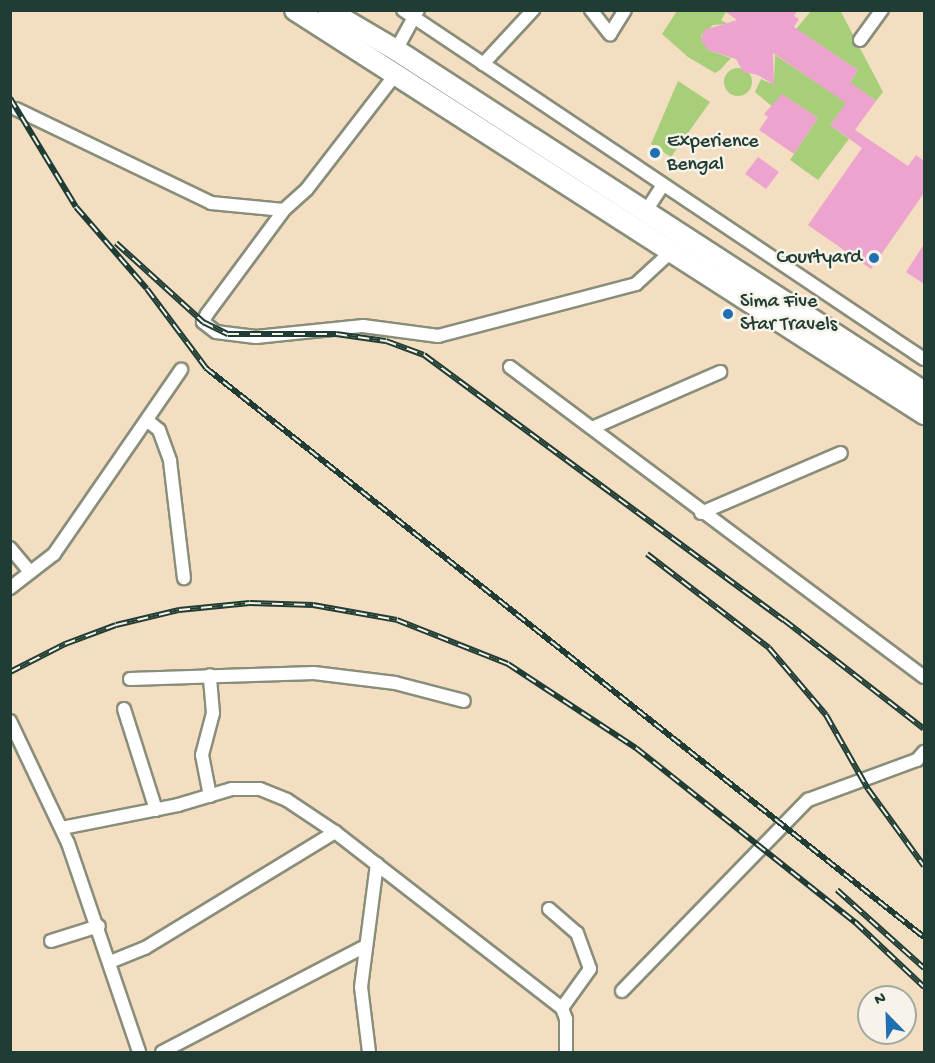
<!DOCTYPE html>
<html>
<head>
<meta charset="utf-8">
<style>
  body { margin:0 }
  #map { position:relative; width:935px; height:1063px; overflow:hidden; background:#f3dec1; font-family:"Gochi Hand",sans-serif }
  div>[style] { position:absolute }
  .green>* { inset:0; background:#a7ce79 }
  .round { border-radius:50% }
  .building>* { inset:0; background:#eca3cd }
  .roads { filter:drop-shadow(2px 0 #898e7a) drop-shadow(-2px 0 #898e7a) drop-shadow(0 2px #898e7a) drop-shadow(0 -2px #898e7a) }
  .street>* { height:12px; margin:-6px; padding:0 6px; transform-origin:6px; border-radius:6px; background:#fff }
  .primary>* { height:20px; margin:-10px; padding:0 10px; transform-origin:10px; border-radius:10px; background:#fff }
  .rail>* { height:6px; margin-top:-3px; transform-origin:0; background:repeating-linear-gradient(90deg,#f7f3e8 0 11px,#1f3d34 0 22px); box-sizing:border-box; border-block:2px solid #1f3d34 }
  .dots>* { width:16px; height:16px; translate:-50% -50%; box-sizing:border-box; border:3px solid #f7f3e8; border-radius:50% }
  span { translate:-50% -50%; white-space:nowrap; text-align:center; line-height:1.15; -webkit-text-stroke:5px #f7f3e8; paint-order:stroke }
  .poi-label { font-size:20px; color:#1f3d34 }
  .left { translate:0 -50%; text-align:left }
  .right { translate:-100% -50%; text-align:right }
  .frame { position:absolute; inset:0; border:12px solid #1f3d34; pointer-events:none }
  .north { position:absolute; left:857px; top:985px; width:60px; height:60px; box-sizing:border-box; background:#f7f3e8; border:2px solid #a1aaa0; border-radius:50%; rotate:337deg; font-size:16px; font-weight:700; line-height:24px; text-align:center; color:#1f3d34 }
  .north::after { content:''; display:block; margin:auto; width:21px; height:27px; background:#1f6fb2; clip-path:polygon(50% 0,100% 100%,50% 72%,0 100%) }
</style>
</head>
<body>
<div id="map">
  <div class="green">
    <div style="clip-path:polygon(840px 10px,883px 92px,876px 101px,858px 88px,830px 125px,849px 139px,818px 180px,790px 160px,818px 118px,783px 95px,774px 108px,755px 92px,761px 79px,770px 83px,774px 80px,775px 55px,840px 98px,858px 70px,796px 29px,811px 11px)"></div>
    <div style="clip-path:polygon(677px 11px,726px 12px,721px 20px,728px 24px,713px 25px,701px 36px,708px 50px,731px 58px,720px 70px,715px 73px,688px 57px,662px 34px)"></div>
    <div class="round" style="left:724px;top:68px;width:28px;height:28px"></div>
    <div style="clip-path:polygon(678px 81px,710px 102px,671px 157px,651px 144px)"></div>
  </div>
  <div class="building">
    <div style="clip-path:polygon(723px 10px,798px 10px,794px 16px,799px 19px,794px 27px,858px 70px,850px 82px,876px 101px,855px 130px,908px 166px,916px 155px,924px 161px,924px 193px,871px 269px,808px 225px,862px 148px,830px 125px,846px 103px,773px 53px,774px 85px,758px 75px,743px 72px,736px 59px,708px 50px,701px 40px,704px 30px,737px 20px)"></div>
    <div style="clip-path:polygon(782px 94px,818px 118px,794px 154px,759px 130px,768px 117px,764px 114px)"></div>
    <div style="clip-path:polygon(758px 157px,779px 172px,766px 189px,745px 174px)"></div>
    <div style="clip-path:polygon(924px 244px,924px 284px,906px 272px)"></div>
  </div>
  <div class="roads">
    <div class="street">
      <div style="left:403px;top:10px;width:627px;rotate:33.82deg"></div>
      <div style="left:591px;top:10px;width:31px;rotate:52deg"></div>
      <div style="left:610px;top:34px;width:28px;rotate:-58deg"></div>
      <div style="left:860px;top:40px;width:37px;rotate:-54deg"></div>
      <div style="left:396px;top:50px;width:46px;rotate:-61.2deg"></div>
      <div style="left:483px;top:64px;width:74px;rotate:-47.2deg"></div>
      <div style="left:395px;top:75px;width:145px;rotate:127.7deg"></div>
      <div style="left:306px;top:190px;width:30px;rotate:138deg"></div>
      <div style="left:284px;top:210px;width:129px;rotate:126.5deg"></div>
      <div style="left:207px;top:314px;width:9px;rotate:117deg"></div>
      <div style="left:203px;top:322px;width:16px;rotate:38deg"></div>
      <div style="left:216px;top:332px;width:40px;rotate:7.1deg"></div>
      <div style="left:256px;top:337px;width:108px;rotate:-5.9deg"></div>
      <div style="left:363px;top:326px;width:76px;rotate:7.6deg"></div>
      <div style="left:438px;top:336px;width:205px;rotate:-14.7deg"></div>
      <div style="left:636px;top:284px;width:50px;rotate:-42.6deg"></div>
      <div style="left:16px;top:109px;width:216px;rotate:25.7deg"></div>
      <div style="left:211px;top:203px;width:73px;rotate:5.5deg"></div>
      <div style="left:646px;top:211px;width:31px;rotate:-57deg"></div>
      <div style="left:510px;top:367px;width:517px;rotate:36.83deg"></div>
      <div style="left:148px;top:421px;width:14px;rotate:39deg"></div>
      <div style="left:159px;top:430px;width:33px;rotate:70deg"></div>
      <div style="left:170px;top:461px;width:118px;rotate:83.2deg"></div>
      <div style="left:592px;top:428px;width:140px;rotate:-23.6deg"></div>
      <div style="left:701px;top:513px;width:152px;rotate:-23.2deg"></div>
      <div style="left:10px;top:548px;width:31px;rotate:50deg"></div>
      <div style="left:10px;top:588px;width:56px;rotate:-37.7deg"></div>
      <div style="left:54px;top:554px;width:224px;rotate:-55.4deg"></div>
      <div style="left:130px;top:679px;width:184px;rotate:-1.9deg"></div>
      <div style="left:314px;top:673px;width:82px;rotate:7deg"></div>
      <div style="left:395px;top:683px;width:71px;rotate:14.6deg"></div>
      <div style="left:124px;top:709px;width:106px;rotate:72.4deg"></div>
      <div style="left:10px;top:721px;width:135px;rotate:64.6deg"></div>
      <div style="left:68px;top:843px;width:221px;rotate:71.2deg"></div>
      <div style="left:210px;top:796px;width:42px;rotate:-101deg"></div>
      <div style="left:202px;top:755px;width:43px;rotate:-75.3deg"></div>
      <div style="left:213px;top:713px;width:38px;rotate:-95deg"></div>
      <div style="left:62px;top:828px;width:118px;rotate:-11.2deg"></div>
      <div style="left:178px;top:805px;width:56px;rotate:-16.5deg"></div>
      <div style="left:232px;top:789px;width:28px"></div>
      <div style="left:260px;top:789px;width:29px;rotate:22deg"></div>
      <div style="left:287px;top:800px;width:58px;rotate:33.7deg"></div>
      <div style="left:335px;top:832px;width:287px;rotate:37.8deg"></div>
      <div style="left:562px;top:1008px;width:12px;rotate:70deg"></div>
      <div style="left:566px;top:1019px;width:33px;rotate:90deg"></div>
      <div style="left:549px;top:909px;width:37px;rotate:41deg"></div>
      <div style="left:577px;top:933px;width:38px;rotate:70deg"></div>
      <div style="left:590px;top:969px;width:48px;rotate:125.7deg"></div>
      <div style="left:51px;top:941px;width:50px;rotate:-17.4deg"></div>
      <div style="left:110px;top:962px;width:38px;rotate:-22deg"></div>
      <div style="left:145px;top:948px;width:223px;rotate:-31.4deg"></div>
      <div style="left:622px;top:991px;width:267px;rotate:-45.8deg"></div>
      <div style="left:808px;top:800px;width:116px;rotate:-20.2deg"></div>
      <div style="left:917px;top:760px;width:11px;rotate:-49deg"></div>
      <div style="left:162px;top:1052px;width:230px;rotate:-27.5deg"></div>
      <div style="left:369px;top:1052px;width:65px;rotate:-97deg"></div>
      <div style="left:361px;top:987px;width:124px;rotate:-82.6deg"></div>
    </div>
    <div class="primary">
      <div style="left:295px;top:10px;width:748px;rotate:32.71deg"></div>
      <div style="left:328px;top:10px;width:79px;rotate:30.5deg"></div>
      <div style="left:396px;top:50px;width:629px;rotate:32.93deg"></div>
    </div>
  </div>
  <div class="rail">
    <div style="left:10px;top:98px;width:127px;rotate:58.8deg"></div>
    <div style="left:76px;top:207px;width:108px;rotate:49.1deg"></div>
    <div style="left:147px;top:289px;width:99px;rotate:53.2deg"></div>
    <div style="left:206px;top:368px;width:916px;rotate:38.4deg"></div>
    <div style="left:116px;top:243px;width:118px;rotate:42.2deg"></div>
    <div style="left:203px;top:322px;width:28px;rotate:26deg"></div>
    <div style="left:228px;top:334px;width:108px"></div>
    <div style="left:336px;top:334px;width:50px;rotate:8deg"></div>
    <div style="left:386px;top:341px;width:40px;rotate:20.2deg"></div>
    <div style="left:424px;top:355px;width:447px;rotate:36.4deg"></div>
    <div style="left:784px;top:620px;width:177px;rotate:37.9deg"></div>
    <div style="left:647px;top:554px;width:154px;rotate:37.6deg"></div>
    <div style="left:769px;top:648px;width:88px;rotate:49.6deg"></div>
    <div style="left:826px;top:715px;width:85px;rotate:60.4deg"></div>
    <div style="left:868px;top:789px;width:95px;rotate:54deg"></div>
    <div style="left:10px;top:672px;width:62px;rotate:-27deg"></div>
    <div style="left:65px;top:644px;width:54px;rotate:-20.4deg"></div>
    <div style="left:116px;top:625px;width:65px;rotate:-13.4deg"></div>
    <div style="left:179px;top:610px;width:71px;rotate:-5.6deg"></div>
    <div style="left:250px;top:603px;width:63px;rotate:1.8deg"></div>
    <div style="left:313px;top:605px;width:85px;rotate:10.1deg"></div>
    <div style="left:397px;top:620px;width:119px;rotate:21.6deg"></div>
    <div style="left:508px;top:664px;width:153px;rotate:33.3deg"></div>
    <div style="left:636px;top:748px;width:280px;rotate:38.5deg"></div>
    <div style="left:855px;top:922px;width:95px;rotate:43.3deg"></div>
    <div style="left:837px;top:890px;width:117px;rotate:41.9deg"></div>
  </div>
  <div class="dots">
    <div style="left:655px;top:153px;background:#1f6fb2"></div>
    <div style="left:874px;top:258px;background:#1f6fb2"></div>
    <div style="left:728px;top:314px;background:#1f6fb2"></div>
  </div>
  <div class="poi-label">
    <span class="left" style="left:667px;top:154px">Experience<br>Bengal</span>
    <span class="right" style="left:862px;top:258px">Courtyard</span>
    <span class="left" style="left:740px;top:314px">Sima Five<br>Star Travels</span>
  </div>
  <div class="frame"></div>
  <div class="north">N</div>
</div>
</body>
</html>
